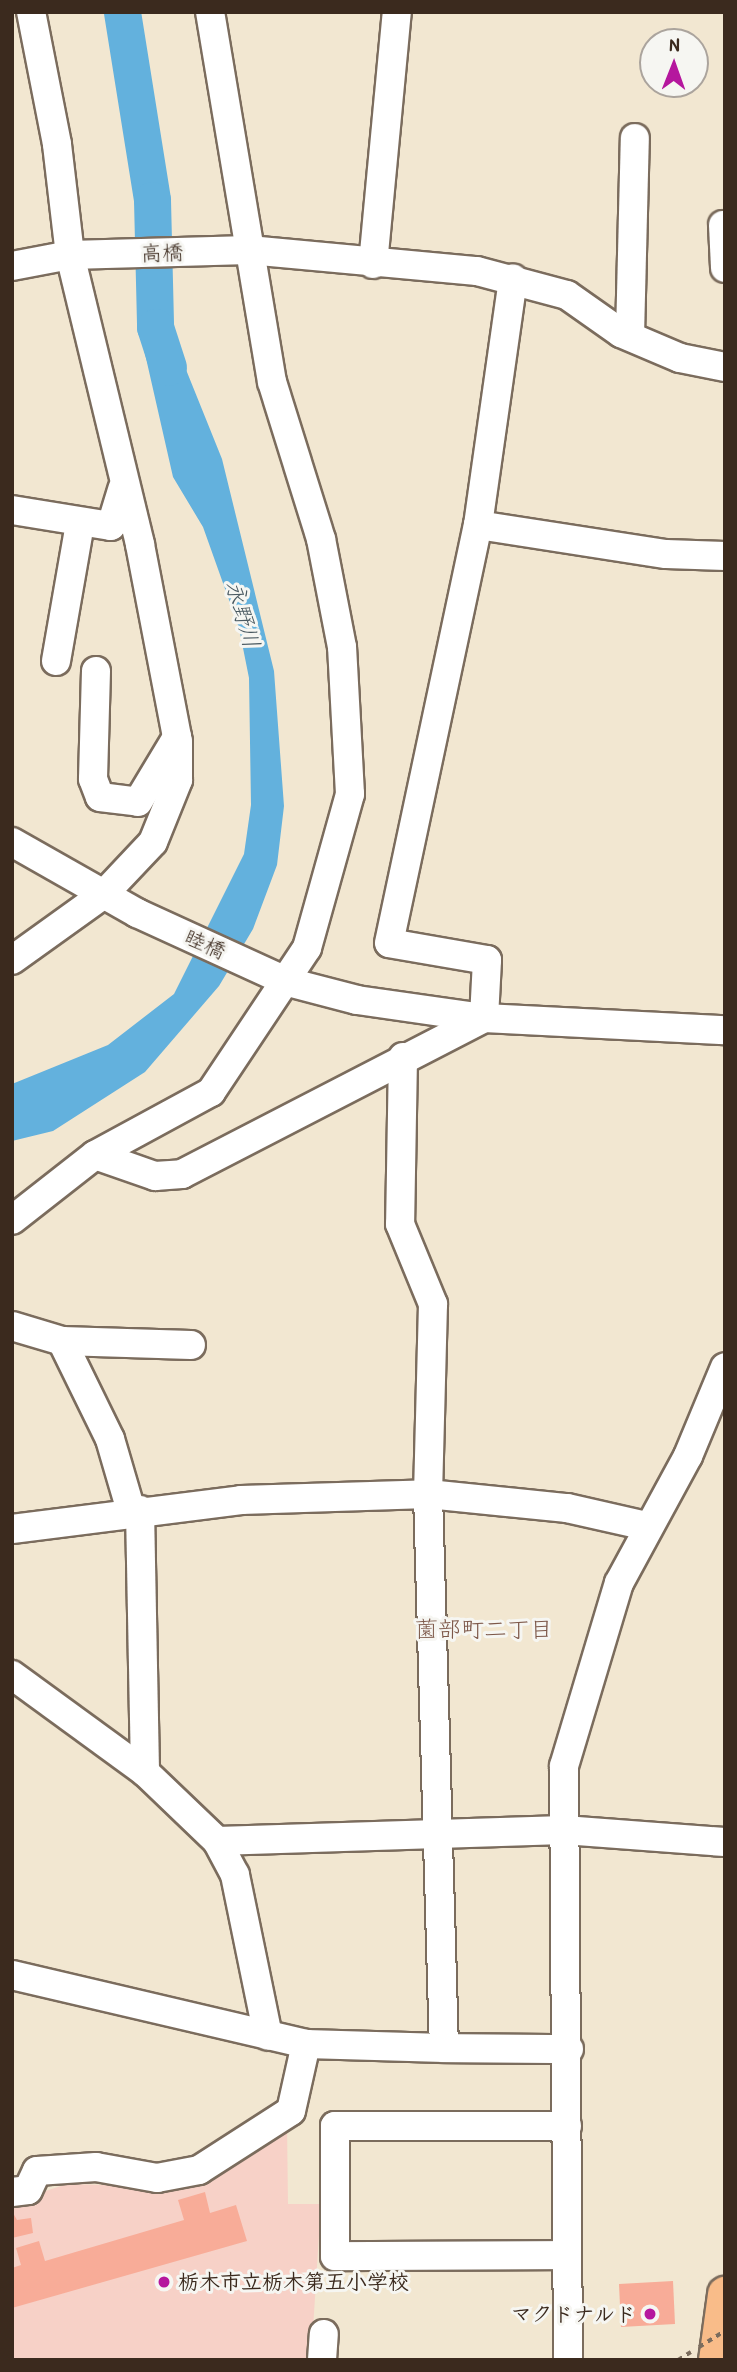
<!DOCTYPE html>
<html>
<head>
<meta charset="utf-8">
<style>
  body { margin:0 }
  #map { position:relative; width:737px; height:2372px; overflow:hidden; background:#f2e7d1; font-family:"Patrick Hand","Klee One",sans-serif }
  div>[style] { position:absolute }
  .built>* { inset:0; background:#f7d1c7 }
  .water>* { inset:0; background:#63b1dd }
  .river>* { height:37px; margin:-18.5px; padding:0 18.5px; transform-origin:18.5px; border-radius:18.5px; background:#63b1dd }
  .building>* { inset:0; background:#f8ac98 }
  .path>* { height:3.5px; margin-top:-1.75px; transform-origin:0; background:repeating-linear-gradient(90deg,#7b6c5d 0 5px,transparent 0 10px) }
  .roads { filter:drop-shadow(2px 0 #7b6c5d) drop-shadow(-2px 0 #7b6c5d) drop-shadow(0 2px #7b6c5d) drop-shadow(0 -2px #7b6c5d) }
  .minor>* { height:28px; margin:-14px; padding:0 14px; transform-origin:14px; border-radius:14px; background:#fff }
  .major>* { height:35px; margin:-17.5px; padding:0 17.5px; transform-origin:17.5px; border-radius:17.5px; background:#f9bc89 }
  .path-bridge>* { height:3.5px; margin-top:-1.75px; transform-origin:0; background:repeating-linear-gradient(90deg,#7b6c5d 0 5px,transparent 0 10px) }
  .dots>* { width:19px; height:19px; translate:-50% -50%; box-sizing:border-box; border:4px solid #f6f6f2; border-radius:50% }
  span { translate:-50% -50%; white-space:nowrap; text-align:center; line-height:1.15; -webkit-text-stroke:6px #f6f6f2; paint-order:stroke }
  .street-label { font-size:21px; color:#3b2a1e }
  .poi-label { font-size:21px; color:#3b2a1e; font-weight:700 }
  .left { translate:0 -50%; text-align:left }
  .right { translate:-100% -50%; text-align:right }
  .water-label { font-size:23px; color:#495961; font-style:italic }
  .neighbourhood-label { font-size:23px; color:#7d5849 }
  .frame { position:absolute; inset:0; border:14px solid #3b2a1e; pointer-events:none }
  .north { position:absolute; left:639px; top:28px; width:70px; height:70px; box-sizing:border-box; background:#f6f6f2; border:2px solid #aba49d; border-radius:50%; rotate:1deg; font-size:19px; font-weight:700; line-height:28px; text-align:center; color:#3b2a1e }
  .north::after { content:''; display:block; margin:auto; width:24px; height:32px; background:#b5179e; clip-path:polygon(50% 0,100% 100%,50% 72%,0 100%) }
</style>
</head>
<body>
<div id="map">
  <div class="built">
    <div style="clip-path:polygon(287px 2124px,288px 2204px,321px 2204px,311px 2360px,12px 2360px,12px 2202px,67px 2184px,188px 2187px)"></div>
  </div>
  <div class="water">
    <div style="clip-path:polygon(164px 315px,222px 459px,274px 671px,284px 806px,277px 865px,253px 929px,219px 986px,145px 1072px,53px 1131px,12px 1141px,12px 1084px,108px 1045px,174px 994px,244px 854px,251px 805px,249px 678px,239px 628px,203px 527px,173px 477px,138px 323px)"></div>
  </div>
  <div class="river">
    <div style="left:122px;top:12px;width:190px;rotate:80.9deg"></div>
    <div style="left:152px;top:200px;width:127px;rotate:88.6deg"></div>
    <div style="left:155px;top:327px;width:42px;rotate:72deg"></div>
  </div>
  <div class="building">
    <div style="clip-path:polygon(205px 2192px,210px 2213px,236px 2205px,247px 2241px,12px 2308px,12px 2268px,21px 2265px,16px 2248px,39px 2241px,45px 2261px,184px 2220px,178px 2200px)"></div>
    <div style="clip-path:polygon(12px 2211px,17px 2220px,31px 2218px,33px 2233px,12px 2238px)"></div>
    <div style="clip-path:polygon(673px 2281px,675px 2324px,621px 2327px,619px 2284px)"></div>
  </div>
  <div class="path">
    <div style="left:678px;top:2360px;width:15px;rotate:-32deg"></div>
  </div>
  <div class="roads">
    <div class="minor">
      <div style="left:723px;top:225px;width:43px;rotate:87.3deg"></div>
      <div style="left:373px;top:264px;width:253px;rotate:-84.6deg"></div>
      <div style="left:12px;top:266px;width:59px;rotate:-10.7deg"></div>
      <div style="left:70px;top:255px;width:179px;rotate:-1.6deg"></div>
      <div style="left:249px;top:250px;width:229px;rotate:5.3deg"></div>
      <div style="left:477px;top:271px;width:93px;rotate:14.9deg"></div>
      <div style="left:567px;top:295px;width:66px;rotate:35.1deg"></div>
      <div style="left:621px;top:333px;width:64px;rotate:23deg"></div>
      <div style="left:680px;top:358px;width:46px;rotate:11.3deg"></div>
      <div style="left:630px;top:336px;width:198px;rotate:-88.6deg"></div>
      <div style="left:12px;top:510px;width:100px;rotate:9.2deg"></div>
      <div style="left:111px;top:526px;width:39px;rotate:-73deg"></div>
      <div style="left:478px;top:525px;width:190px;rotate:8.8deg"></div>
      <div style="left:666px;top:554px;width:59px;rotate:1.9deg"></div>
      <div style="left:56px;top:661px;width:140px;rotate:-80.1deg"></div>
      <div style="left:96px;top:671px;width:108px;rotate:91.6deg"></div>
      <div style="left:93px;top:779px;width:19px;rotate:69deg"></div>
      <div style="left:100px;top:797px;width:38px;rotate:7deg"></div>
      <div style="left:138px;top:802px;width:76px;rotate:-59deg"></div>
      <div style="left:12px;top:842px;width:144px;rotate:29.6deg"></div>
      <div style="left:137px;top:913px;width:166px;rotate:24.6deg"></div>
      <div style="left:288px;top:982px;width:71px;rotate:14.6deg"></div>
      <div style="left:357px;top:1000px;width:128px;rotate:8.1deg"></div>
      <div style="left:484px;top:1018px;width:241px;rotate:2.9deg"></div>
      <div style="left:12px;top:960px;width:113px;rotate:-35.7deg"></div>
      <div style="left:104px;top:894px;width:71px;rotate:-46.7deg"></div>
      <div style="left:153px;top:842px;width:67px;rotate:-68deg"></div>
      <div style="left:178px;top:780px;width:38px;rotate:-90deg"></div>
      <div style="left:178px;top:742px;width:202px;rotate:-100.9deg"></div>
      <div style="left:140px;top:544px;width:297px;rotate:-103.6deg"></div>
      <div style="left:70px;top:255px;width:112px;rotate:-96.7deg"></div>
      <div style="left:57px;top:144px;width:135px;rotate:-101.1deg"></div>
      <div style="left:403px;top:1057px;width:167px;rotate:91deg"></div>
      <div style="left:400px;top:1224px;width:87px;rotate:67.6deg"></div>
      <div style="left:433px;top:1304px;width:190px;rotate:91.5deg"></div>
      <div style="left:428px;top:1494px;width:554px;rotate:88.35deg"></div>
      <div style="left:444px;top:2048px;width:125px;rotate:0.5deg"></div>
      <div style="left:95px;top:1155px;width:64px;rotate:19.3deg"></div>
      <div style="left:155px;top:1176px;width:27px;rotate:-4deg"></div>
      <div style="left:182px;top:1174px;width:340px;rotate:-27.3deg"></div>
      <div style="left:484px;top:1018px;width:58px;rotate:-87deg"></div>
      <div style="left:487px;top:960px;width:99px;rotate:-170.2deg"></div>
      <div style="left:389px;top:943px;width:427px;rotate:-78deg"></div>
      <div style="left:478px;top:525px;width:249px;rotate:-81.9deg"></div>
      <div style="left:12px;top:1220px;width:105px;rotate:-38.1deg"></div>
      <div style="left:95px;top:1155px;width:132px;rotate:-28.5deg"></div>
      <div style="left:211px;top:1092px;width:173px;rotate:-56.3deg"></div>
      <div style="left:307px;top:948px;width:160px;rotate:-74.4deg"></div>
      <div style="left:350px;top:794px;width:147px;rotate:-93.1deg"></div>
      <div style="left:342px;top:647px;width:110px;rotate:-101deg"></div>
      <div style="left:321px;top:539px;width:164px;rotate:-107.3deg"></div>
      <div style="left:272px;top:382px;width:375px;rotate:-99.5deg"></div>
      <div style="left:12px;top:1326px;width:52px;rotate:16.7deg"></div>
      <div style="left:62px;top:1341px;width:109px;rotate:63.9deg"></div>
      <div style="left:110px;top:1439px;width:75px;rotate:73.7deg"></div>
      <div style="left:62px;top:1341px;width:129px;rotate:1.8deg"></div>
      <div style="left:140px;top:1510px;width:262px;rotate:88.9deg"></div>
      <div style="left:12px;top:1529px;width:231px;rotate:-7.2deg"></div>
      <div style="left:241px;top:1500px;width:187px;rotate:-1.8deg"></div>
      <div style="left:428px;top:1494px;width:140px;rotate:5.8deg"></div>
      <div style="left:567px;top:1508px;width:81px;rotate:12.8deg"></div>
      <div style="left:12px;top:1675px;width:165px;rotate:36.1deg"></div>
      <div style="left:145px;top:1772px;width:100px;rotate:43.8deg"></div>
      <div style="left:217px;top:1841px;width:38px;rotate:62deg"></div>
      <div style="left:235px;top:1875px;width:164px;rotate:78.4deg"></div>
      <div style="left:217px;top:1841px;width:347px;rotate:-1.8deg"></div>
      <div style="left:564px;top:1830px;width:161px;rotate:4.3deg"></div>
      <div style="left:12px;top:1975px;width:302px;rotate:13.2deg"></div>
      <div style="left:306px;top:2044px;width:138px;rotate:1.7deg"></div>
      <div style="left:12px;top:2192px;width:16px;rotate:-7deg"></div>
      <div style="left:28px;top:2190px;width:21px;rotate:-65deg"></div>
      <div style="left:37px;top:2171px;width:59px;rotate:-3.9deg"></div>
      <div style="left:96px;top:2167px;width:62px;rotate:10.2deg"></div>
      <div style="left:157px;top:2178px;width:43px;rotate:-10.8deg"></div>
      <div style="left:199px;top:2170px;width:109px;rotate:-32.7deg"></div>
      <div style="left:291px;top:2111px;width:69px;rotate:-77.4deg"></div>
      <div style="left:564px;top:2255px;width:229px;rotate:179.7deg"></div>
      <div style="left:335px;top:2256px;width:130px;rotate:-90deg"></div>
      <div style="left:335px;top:2126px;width:232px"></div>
      <div style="left:322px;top:2360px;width:26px;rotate:-86deg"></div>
      <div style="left:568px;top:2360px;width:594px;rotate:-90.39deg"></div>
      <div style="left:564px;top:1766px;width:191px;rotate:-73.3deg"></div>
      <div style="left:619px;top:1583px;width:145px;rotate:-61.5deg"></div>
      <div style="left:688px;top:1456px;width:96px;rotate:-67.4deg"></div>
    </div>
    <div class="major">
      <div style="left:716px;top:2360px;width:67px;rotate:-82.2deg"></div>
    </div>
  </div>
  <div class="path-bridge">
    <div style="left:699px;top:2347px;width:31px;rotate:-32deg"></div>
  </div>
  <div class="dots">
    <div style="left:164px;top:2282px;background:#b5179e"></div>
    <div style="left:650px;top:2314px;background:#b5179e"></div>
  </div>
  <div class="street-label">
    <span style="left:162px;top:253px;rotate:-2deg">高橋</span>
    <span style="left:205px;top:944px;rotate:24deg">睦橋</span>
  </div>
  <div class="poi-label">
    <span class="left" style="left:178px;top:2282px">栃木市立栃木第五小学校</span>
    <span class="right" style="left:636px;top:2314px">マクドナルド</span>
  </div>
  <div class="water-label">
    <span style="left:243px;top:614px;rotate:74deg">永野川</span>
  </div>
  <div class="neighbourhood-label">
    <span style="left:484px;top:1629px">薗部町二丁目</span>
  </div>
  <div class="frame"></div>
  <div class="north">N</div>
</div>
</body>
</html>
